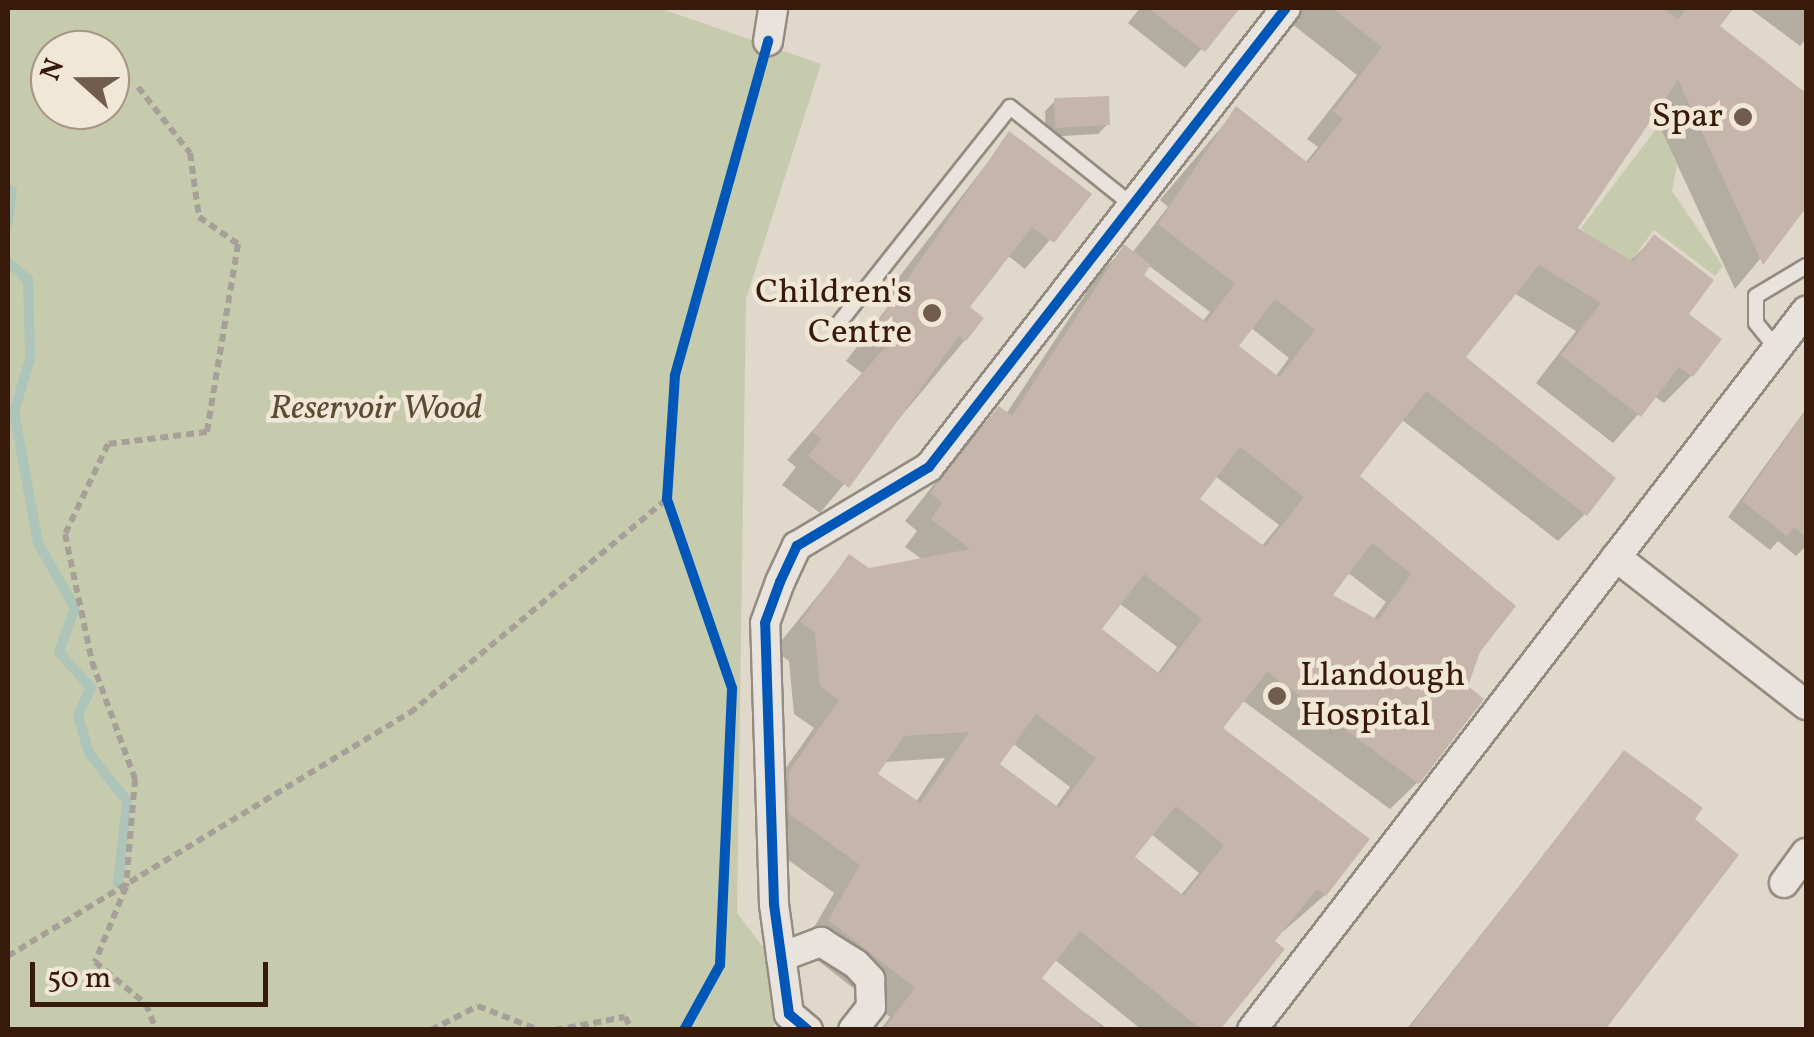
<!DOCTYPE html>
<html>
<head>
<meta charset="utf-8">
<style>
  body { margin:0 }
  #map { position:relative; width:1814px; height:1037px; overflow:hidden; background:#e0d8ca; font-family:Vollkorn,serif }
  div>[style] { position:absolute }
  .green>* { inset:0; background:#c7cbad }
  .shadow>* { inset:0; background:#0003 }
  .stream>* { height:10px; margin:-5px; padding:0 5px; transform-origin:5px; border-radius:5px; background:#adc4b8 }
  .building>* { inset:0; background:#c6b5ab }
  .path>* { height:6px; margin-top:-3px; transform-origin:0; background:repeating-linear-gradient(90deg,#a6a099 0 8px,transparent 0 13px) }
  .roads { filter:drop-shadow(2px 0 #948b81) drop-shadow(-2px 0 #948b81) drop-shadow(0 2px #948b81) drop-shadow(0 -2px #948b81) }
  .service>* { height:14px; margin:-7px; padding:0 7px; transform-origin:7px; border-radius:7px; background:#e8e3dc }
  .minor>* { height:28px; margin:-14px; padding:0 14px; transform-origin:14px; border-radius:14px; background:#e8e3dc }
  .cycleway>* { height:10px; margin:-5px; padding:0 5px; transform-origin:5px; border-radius:5px; background:#0057b8 }
  .dots>* { width:28px; height:28px; translate:-50% -50%; box-sizing:border-box; border:5px solid #f1e7d7; border-radius:50% }
  span { translate:-50% -50%; white-space:nowrap; text-align:center; line-height:1.15; -webkit-text-stroke:9px #f1e7d7; paint-order:stroke }
  .poi-label { font-size:35px; color:#371a09 }
  .right { translate:-100% -50%; text-align:right }
  .left { translate:0 -50%; text-align:left }
  .park-label { font-size:35px; color:#5c4c33; font-style:italic }
  .frame { position:absolute; inset:0; border:10px solid #371a09; pointer-events:none }
  .north { position:absolute; left:30px; top:30px; width:100px; height:100px; box-sizing:border-box; background:#f1e7d7; border:2px solid #a79585; border-radius:50%; rotate:291deg; font-size:28px; font-weight:700; line-height:40px; text-align:center; color:#371a09 }
  .north::after { content:''; display:block; margin:auto; width:35px; height:45px; background:#725c4d; clip-path:polygon(50% 0,100% 100%,50% 72%,0 100%) }
  .scale { position:absolute; left:30px; top:962px; width:238px; height:45px; box-sizing:border-box; border:5px solid #371a09; border-top:0; padding-left:12px; font-size:30px; line-height:35px; white-space:nowrap; color:#371a09; -webkit-text-stroke:8px #f1e7d7; paint-order:stroke }
</style>
</head>
<body>
<div id="map">
  <div class="green">
    <div style="clip-path:polygon(evenodd,8px 8px,659px 8px,821px 64px,746px 299px,737px 913px,773px 960px,774px 1029px,8px 1029px,8px 8px,50px 50px,110px 50px,110px 110px,50px 110px,50px 50px)"></div>
    <div style="clip-path:polygon(1659px 125px,1677px 165px,1672px 191px,1723px 266px,1715px 276px,1654px 230px,1626px 268px,1581px 228px)"></div>
  </div>
  <div class="shadow">
    <div style="clip-path:polygon(1140px 8px,1237px 8px,1185px 68px,1128px 23px)"></div>
    <div style="clip-path:polygon(evenodd,1297px 8px,1731px 8px,1716px 26px,1806px 96px,1806px 204px,1735px 289px,1653px 112px,1574px 228px,1629px 262px,1655px 237px,1685px 314px,1691px 376px,1664px 403px,1654px 396px,1613px 443px,1536px 383px,1576px 331px,1514px 293px,1463px 357px,1585px 514px,1558px 541px,1401px 419px,1356px 477px,1478px 650px,1418px 782px,1390px 809px,1242px 700px,1220px 728px,1325px 895px,1271px 942px,1217px 1030px,1142px 1030px,1054px 959px,1038px 979px,1109px 1030px,880px 1030px,890px 1017px,802px 948px,834px 893px,762px 841px,763px 800px,814px 728px,794px 714px,789px 661px,774px 650px,849px 557px,868px 571px,923px 560px,905px 547px,917px 531px,905px 521px,972px 436px,999px 409px,1006px 414px,1098px 275px,1125px 248px,1132px 253px,1168px 207px,1160px 200px,1236px 110px,1305px 163px,1318px 147px,1307px 139px,1357px 75px,1287px 20px,1297px 8px,1148px 265px,1210px 312px,1202px 322px,1141px 275px,1148px 265px,1297px 8px,1250px 327px,1289px 358px,1275px 377px,1235px 347px,1250px 327px,1297px 8px,1215px 476px,1279px 525px,1261px 547px,1196px 500px,1215px 476px,1297px 8px,1347px 572px,1386px 602px,1373px 620px,1330px 595px,1347px 572px,1297px 8px,1119px 603px,1177px 647px,1157px 674px,1098px 630px,1119px 603px,1297px 8px,1012px 743px,1070px 787px,1055px 808px,996px 764px,1012px 743px,1297px 8px,945px 758px,916px 802px,875px 774px,884px 762px,945px 758px,1297px 8px,1151px 834px,1199px 873px,1180px 896px,1132px 857px,1151px 834px)"></div>
    <div style="clip-path:polygon(1749px 8px,1806px 8px,1806px 39px,1800px 46px)"></div>
    <div style="clip-path:polygon(1055px 101px,1108px 124px,1098px 134px,1046px 137px,1045px 111px)"></div>
    <div style="clip-path:polygon(1010px 134px,1088px 195px,1025px 269px,1007px 255px,966px 308px,965px 340px,820px 513px,782px 485px,796px 467px,787px 460px,862px 373px,846px 361px,893px 300px,885px 295px)"></div>
    <div style="clip-path:polygon(1806px 409px,1806px 546px,1796px 556px,1778px 541px,1770px 550px,1728px 517px)"></div>
    <div style="clip-path:polygon(1624px 753px,1691px 820px,1602px 1030px,1406px 1030px)"></div>
  </div>
  <div class="stream">
    <div style="left:8px;top:222px;width:32px;rotate:-83deg"></div>
    <div style="left:8px;top:262px;width:27px;rotate:42deg"></div>
    <div style="left:28px;top:280px;width:79px;rotate:88.5deg"></div>
    <div style="left:30px;top:359px;width:55px;rotate:106.8deg"></div>
    <div style="left:14px;top:412px;width:133px;rotate:79.6deg"></div>
    <div style="left:38px;top:543px;width:75px;rotate:60.4deg"></div>
    <div style="left:75px;top:608px;width:47px;rotate:110deg"></div>
    <div style="left:59px;top:652px;width:48px;rotate:48.4deg"></div>
    <div style="left:91px;top:688px;width:30px;rotate:116deg"></div>
    <div style="left:78px;top:715px;width:40px;rotate:74deg"></div>
    <div style="left:89px;top:753px;width:61px;rotate:51.6deg"></div>
    <div style="left:127px;top:801px;width:83px;rotate:96.2deg"></div>
  </div>
  <div class="building">
    <div style="clip-path:polygon(1148px 8px,1240px 8px,1205px 52px)"></div>
    <div style="clip-path:polygon(evenodd,1332px 8px,1662px 8px,1678px 19px,1687px 8px,1734px 8px,1720px 26px,1806px 93px,1806px 208px,1763px 265px,1678px 80px,1578px 228px,1633px 262px,1654px 234px,1714px 280px,1689px 314px,1722px 339px,1693px 377px,1679px 367px,1641px 417px,1561px 355px,1601px 303px,1539px 265px,1466px 357px,1616px 478px,1587px 516px,1426px 391px,1360px 476px,1516px 606px,1480px 652px,1468px 686px,1484px 699px,1419px 784px,1267px 672px,1223px 728px,1370px 839px,1326px 896px,1317px 889px,1275px 941px,1285px 949px,1220px 1030px,1202px 1030px,1080px 931px,1042px 978px,1106px 1030px,883px 1030px,915px 988px,828px 920px,860px 865px,789px 814px,789px 771px,839px 700px,820px 686px,815px 633px,800px 622px,849px 554px,869px 568px,970px 549px,931px 519px,942px 503px,930px 493px,999px 406px,1012px 416px,1124px 244px,1151px 265px,1144px 275px,1206px 322px,1235px 284px,1158px 224px,1236px 106px,1308px 163px,1343px 119px,1333px 111px,1382px 47px,1332px 8px,1275px 299px,1315px 330px,1279px 377px,1239px 346px,1275px 299px,1332px 8px,1240px 447px,1304px 497px,1265px 547px,1200px 499px,1240px 447px,1332px 8px,1372px 543px,1411px 574px,1378px 620px,1333px 595px,1372px 543px,1332px 8px,1144px 574px,1202px 619px,1160px 674px,1102px 629px,1144px 574px,1332px 8px,1036px 714px,1096px 758px,1059px 808px,1000px 764px,1036px 714px,1332px 8px,969px 732px,921px 803px,878px 774px,904px 736px,969px 732px,1332px 8px,1176px 806px,1224px 845px,1184px 896px,1135px 857px,1176px 806px)"></div>
    <div style="clip-path:polygon(1109px 96px,1110px 125px,1055px 128px,1054px 98px)"></div>
    <div style="clip-path:polygon(1009px 131px,1092px 194px,1054px 243px,1032px 227px,970px 307px,984px 318px,966px 341px,959px 336px,849px 488px,808px 456px,821px 439px,812px 432px,887px 345px,871px 332px)"></div>
    <div style="clip-path:polygon(1806px 410px,1806px 537px,1794px 527px,1787px 536px,1742px 501px)"></div>
    <div style="clip-path:polygon(1624px 750px,1703px 808px,1695px 819px,1739px 855px,1605px 1030px,1408px 1030px)"></div>
  </div>
  <div class="path">
    <div style="left:138px;top:87px;width:84px;rotate:51.8deg"></div>
    <div style="left:190px;top:153px;width:65px;rotate:82deg"></div>
    <div style="left:199px;top:217px;width:47px;rotate:34.7deg"></div>
    <div style="left:238px;top:244px;width:191px;rotate:99.4deg"></div>
    <div style="left:207px;top:432px;width:100px;rotate:173.1deg"></div>
    <div style="left:108px;top:444px;width:100px;rotate:115.5deg"></div>
    <div style="left:65px;top:534px;width:131px;rotate:78.1deg"></div>
    <div style="left:92px;top:662px;width:125px;rotate:69.8deg"></div>
    <div style="left:135px;top:779px;width:108px;rotate:94.8deg"></div>
    <div style="left:126px;top:887px;width:81px;rotate:112.5deg"></div>
    <div style="left:95px;top:962px;width:66px;rotate:39.5deg"></div>
    <div style="left:146px;top:1004px;width:28px;rotate:69deg"></div>
    <div style="left:8px;top:956px;width:470px;rotate:-31.2deg"></div>
    <div style="left:410px;top:713px;width:334px;rotate:-39.8deg"></div>
    <div style="left:431px;top:1030px;width:53px;rotate:-27.1deg"></div>
    <div style="left:478px;top:1006px;width:66px;rotate:21.5deg"></div>
    <div style="left:555px;top:1030px;width:71px;rotate:-10.5deg"></div>
    <div style="left:625px;top:1017px;width:15px;rotate:62deg"></div>
    <div style="left:684px;top:1030px;width:74px;rotate:-61deg"></div>
    <div style="left:720px;top:965px;width:277px;rotate:-87.5deg"></div>
    <div style="left:732px;top:688px;width:200px;rotate:-109deg"></div>
    <div style="left:667px;top:499px;width:124px;rotate:-86.3deg"></div>
    <div style="left:675px;top:375px;width:318px;rotate:-74.3deg"></div>
  </div>
  <div class="roads">
    <div class="service">
      <div style="left:839px;top:323px;width:275px;rotate:-51.6deg"></div>
      <div style="left:1010px;top:107px;width:156px;rotate:38.8deg"></div>
      <div style="left:1777px;top:349px;width:33px;rotate:-129deg"></div>
      <div style="left:1756px;top:323px;width:27px;rotate:-90deg"></div>
      <div style="left:1756px;top:296px;width:58px;rotate:-31deg"></div>
    </div>
    <div class="minor">
      <div style="left:768px;top:41px;width:33px;rotate:-81deg"></div>
      <div style="left:1616px;top:557px;width:241px;rotate:37.9deg"></div>
      <div style="left:1784px;top:883px;width:37px;rotate:-54deg"></div>
      <div style="left:781px;top:957px;width:43px;rotate:-20.6deg"></div>
      <div style="left:821px;top:942px;width:41px;rotate:32.2deg"></div>
      <div style="left:856px;top:964px;width:21px;rotate:47deg"></div>
      <div style="left:870px;top:979px;width:28px;rotate:88deg"></div>
      <div style="left:871px;top:1007px;width:29px;rotate:128deg"></div>
      <div style="left:808px;top:1030px;width:25px;rotate:-140deg"></div>
      <div style="left:789px;top:1014px;width:111px;rotate:-97.8deg"></div>
      <div style="left:774px;top:904px;width:281px;rotate:-91.8deg"></div>
      <div style="left:765px;top:623px;width:44px;rotate:-69.9deg"></div>
      <div style="left:780px;top:582px;width:40px;rotate:-65deg"></div>
      <div style="left:797px;top:546px;width:154px;rotate:-30.9deg"></div>
      <div style="left:929px;top:467px;width:581px;rotate:-52.13deg"></div>
      <div style="left:1252px;top:1030px;width:908px;rotate:-52.39deg"></div>
    </div>
  </div>
  <div class="cycleway">
    <div style="left:684px;top:1030px;width:74px;rotate:-61deg"></div>
    <div style="left:720px;top:965px;width:277px;rotate:-87.5deg"></div>
    <div style="left:732px;top:688px;width:200px;rotate:-109deg"></div>
    <div style="left:667px;top:499px;width:124px;rotate:-86.3deg"></div>
    <div style="left:675px;top:375px;width:347px;rotate:-74.4deg"></div>
    <div style="left:808px;top:1030px;width:25px;rotate:-140deg"></div>
    <div style="left:789px;top:1014px;width:111px;rotate:-97.8deg"></div>
    <div style="left:774px;top:904px;width:281px;rotate:-91.8deg"></div>
    <div style="left:765px;top:623px;width:44px;rotate:-69.9deg"></div>
    <div style="left:780px;top:582px;width:40px;rotate:-65deg"></div>
    <div style="left:797px;top:546px;width:154px;rotate:-30.9deg"></div>
    <div style="left:929px;top:467px;width:581px;rotate:-52.13deg"></div>
  </div>
  <div class="dots">
    <div style="left:1743px;top:117px;background:#725c4d"></div>
    <div style="left:932px;top:313px;background:#725c4d"></div>
    <div style="left:1277px;top:696px;background:#725c4d"></div>
  </div>
  <div class="poi-label">
    <span class="right" style="left:1723px;top:117px">Spar</span>
    <span class="right" style="left:912px;top:313px">Children's<br>Centre</span>
    <span class="left" style="left:1300px;top:696px">Llandough<br>Hospital</span>
  </div>
  <div class="park-label">
    <span style="left:376px;top:409px">Reservoir Wood</span>
  </div>
  <div class="frame"></div>
  <div class="north">N</div>
  <div class="scale">50 m</div>
</div>
</body>
</html>
